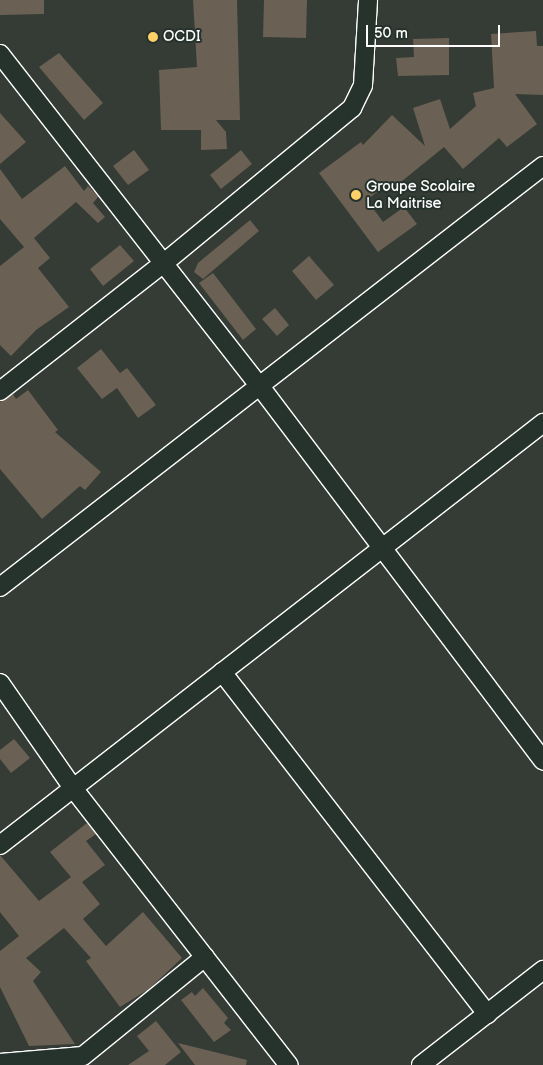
<!DOCTYPE html>
<html>
<head>
<meta charset="utf-8">
<style>
  body { margin:0 }
  #map { position:relative; width:543px; height:1065px; overflow:hidden; background:#343c35; font-family:"Balsamiq Sans",sans-serif }
  div>[style] { position:absolute }
  .building>* { inset:0; background:#6a6053 }
  .roads { filter:drop-shadow(1px 0 #fff) drop-shadow(-1px 0 #fff) drop-shadow(0 1px #fff) drop-shadow(0 -1px #fff) }
  .street>* { height:18px; margin:-9px; padding:0 9px; transform-origin:9px; border-radius:9px; background:#26332d }
  .dots>* { width:14px; height:14px; translate:-50% -50%; box-sizing:border-box; border:2px solid #26332d; border-radius:50% }
  span { translate:-50% -50%; white-space:nowrap; text-align:center; line-height:1.15; -webkit-text-stroke:4px #26332d; paint-order:stroke }
  .poi-label { font-size:15px; color:#fff }
  .left { translate:0 -50%; text-align:left }
  .scale { position:absolute; left:366px; top:25px; width:134px; height:22px; box-sizing:border-box; border:2px solid #fff; border-top:0; padding-left:6px; font-size:15px; line-height:18px; white-space:nowrap; color:#fff; -webkit-text-stroke:4px #26332d; paint-order:stroke }
</style>
</head>
<body>
<div id="map">
  <div class="building">
    <div style="clip-path:polygon(0 0,44px 0,44px 14px,0 15px)"></div>
    <div style="clip-path:polygon(193px 0,237px 0,240px 120px,216px 120px,226px 132px,227px 149px,201px 150px,201px 130px,161px 130px,159px 70px,197px 67px)"></div>
    <div style="clip-path:polygon(264px 0,307px 0,306px 38px,263px 37px)"></div>
    <div style="clip-path:polygon(536px 31px,537px 46px,543px 46px,543px 95px,515px 94px,537px 124px,507px 147px,499px 138px,463px 169px,444px 147px,396px 186px,391px 181px,367px 200px,383px 222px,404px 207px,417px 224px,378px 252px,319px 173px,361px 142px,363px 145px,392px 115px,425px 146px,413px 108px,440px 99px,450px 129px,476px 106px,473px 93px,494px 88px,491px 34px)"></div>
    <div style="clip-path:polygon(449px 38px,449px 75px,398px 76px,396px 58px,414px 57px,413px 39px)"></div>
    <div style="clip-path:polygon(59px 53px,103px 103px,84px 120px,39px 67px)"></div>
    <div style="clip-path:polygon(0 113px,26px 142px,0 164px)"></div>
    <div style="clip-path:polygon(134px 150px,149px 170px,128px 185px,113px 166px)"></div>
    <div style="clip-path:polygon(241px 150px,252px 164px,221px 189px,210px 175px)"></div>
    <div style="clip-path:polygon(65px 166px,84px 191px,88px 186px,96px 194px,98px 197px,93px 203px,105px 217px,98px 223px,76px 202px,34px 238px,50px 258px,38px 268px,69px 307px,36px 330px,11px 356px,0 345px,0 266px,24px 247px,0 219px,0 169px,22px 199px)"></div>
    <div style="clip-path:polygon(250px 220px,259px 231px,203px 279px,194px 272px,198px 263px)"></div>
    <div style="clip-path:polygon(120px 245px,134px 261px,103px 286px,90px 269px)"></div>
    <div style="clip-path:polygon(309px 256px,334px 285px,316px 300px,292px 271px)"></div>
    <div style="clip-path:polygon(213px 273px,256px 329px,243px 340px,199px 283px)"></div>
    <div style="clip-path:polygon(275px 308px,289px 325px,277px 336px,262px 319px)"></div>
    <div style="clip-path:polygon(101px 349px,120px 373px,127px 368px,156px 405px,138px 418px,117px 388px,102px 399px,77px 368px)"></div>
    <div style="clip-path:polygon(28px 390px,58px 430px,55px 432px,101px 472px,85px 490px,80px 486px,42px 519px,0 469px,0 402px,13px 394px,16px 399px)"></div>
    <div style="clip-path:polygon(14px 739px,30px 758px,11px 773px,0 759px,0 750px)"></div>
    <div style="clip-path:polygon(87px 823px,96px 834px,86px 841px,105px 865px,82px 882px,100px 904px,83px 919px,106px 946px,143px 912px,182px 958px,149px 989px,120px 1007px,86px 961px,91px 958px,64px 928px,26px 958px,41px 972px,33px 981px,75px 1044px,29px 1046px,0 987px,0 951px,19px 936px,0 912px,0 855px,39px 901px,71px 877px,50px 852px)"></div>
    <div style="clip-path:polygon(203px 988px,228px 1018px,224px 1023px,231px 1030px,214px 1042px,181px 1000px,192px 992px,195px 996px)"></div>
    <div style="clip-path:polygon(156px 1021px,181px 1052px,165px 1065px,128px 1065px,149px 1051px,137px 1036px)"></div>
    <div style="clip-path:polygon(178px 1043px,247px 1060px,246px 1065px,195px 1065px)"></div>
  </div>
  <div class="roads">
    <div class="street">
      <div style="left:0;top:54px;width:420px;rotate:52deg"></div>
      <div style="left:259px;top:385px;width:471px;rotate:52.9deg"></div>
      <div style="left:0;top:391px;width:208px;rotate:-38deg"></div>
      <div style="left:164px;top:263px;width:244px;rotate:-39.5deg"></div>
      <div style="left:352px;top:108px;width:25px;rotate:-64deg"></div>
      <div style="left:363px;top:85px;width:85px;rotate:-86.6deg"></div>
      <div style="left:0;top:587px;width:687px;rotate:-37.79deg"></div>
      <div style="left:222px;top:672px;width:433px;rotate:52.2deg"></div>
      <div style="left:0;top:683px;width:128px;rotate:55.2deg"></div>
      <div style="left:73px;top:788px;width:351px;rotate:52.1deg"></div>
      <div style="left:0;top:845px;width:688px;rotate:-37.85deg"></div>
      <div style="left:0;top:1063px;width:83px;rotate:-4.8deg"></div>
      <div style="left:83px;top:1056px;width:157px;rotate:-39.1deg"></div>
      <div style="left:421px;top:1065px;width:155px;rotate:-37.9deg"></div>
    </div>
  </div>
  <div class="dots">
    <div style="left:153px;top:37px;background:#ffd166"></div>
    <div style="left:356px;top:195px;background:#ffd166"></div>
  </div>
  <div class="poi-label">
    <span class="left" style="left:163px;top:37px">OCDI</span>
    <span class="left" style="left:366px;top:195px">Groupe Scolaire<br>La Maitrise</span>
  </div>
  <div class="scale">50 m</div>
</div>
</body>
</html>
